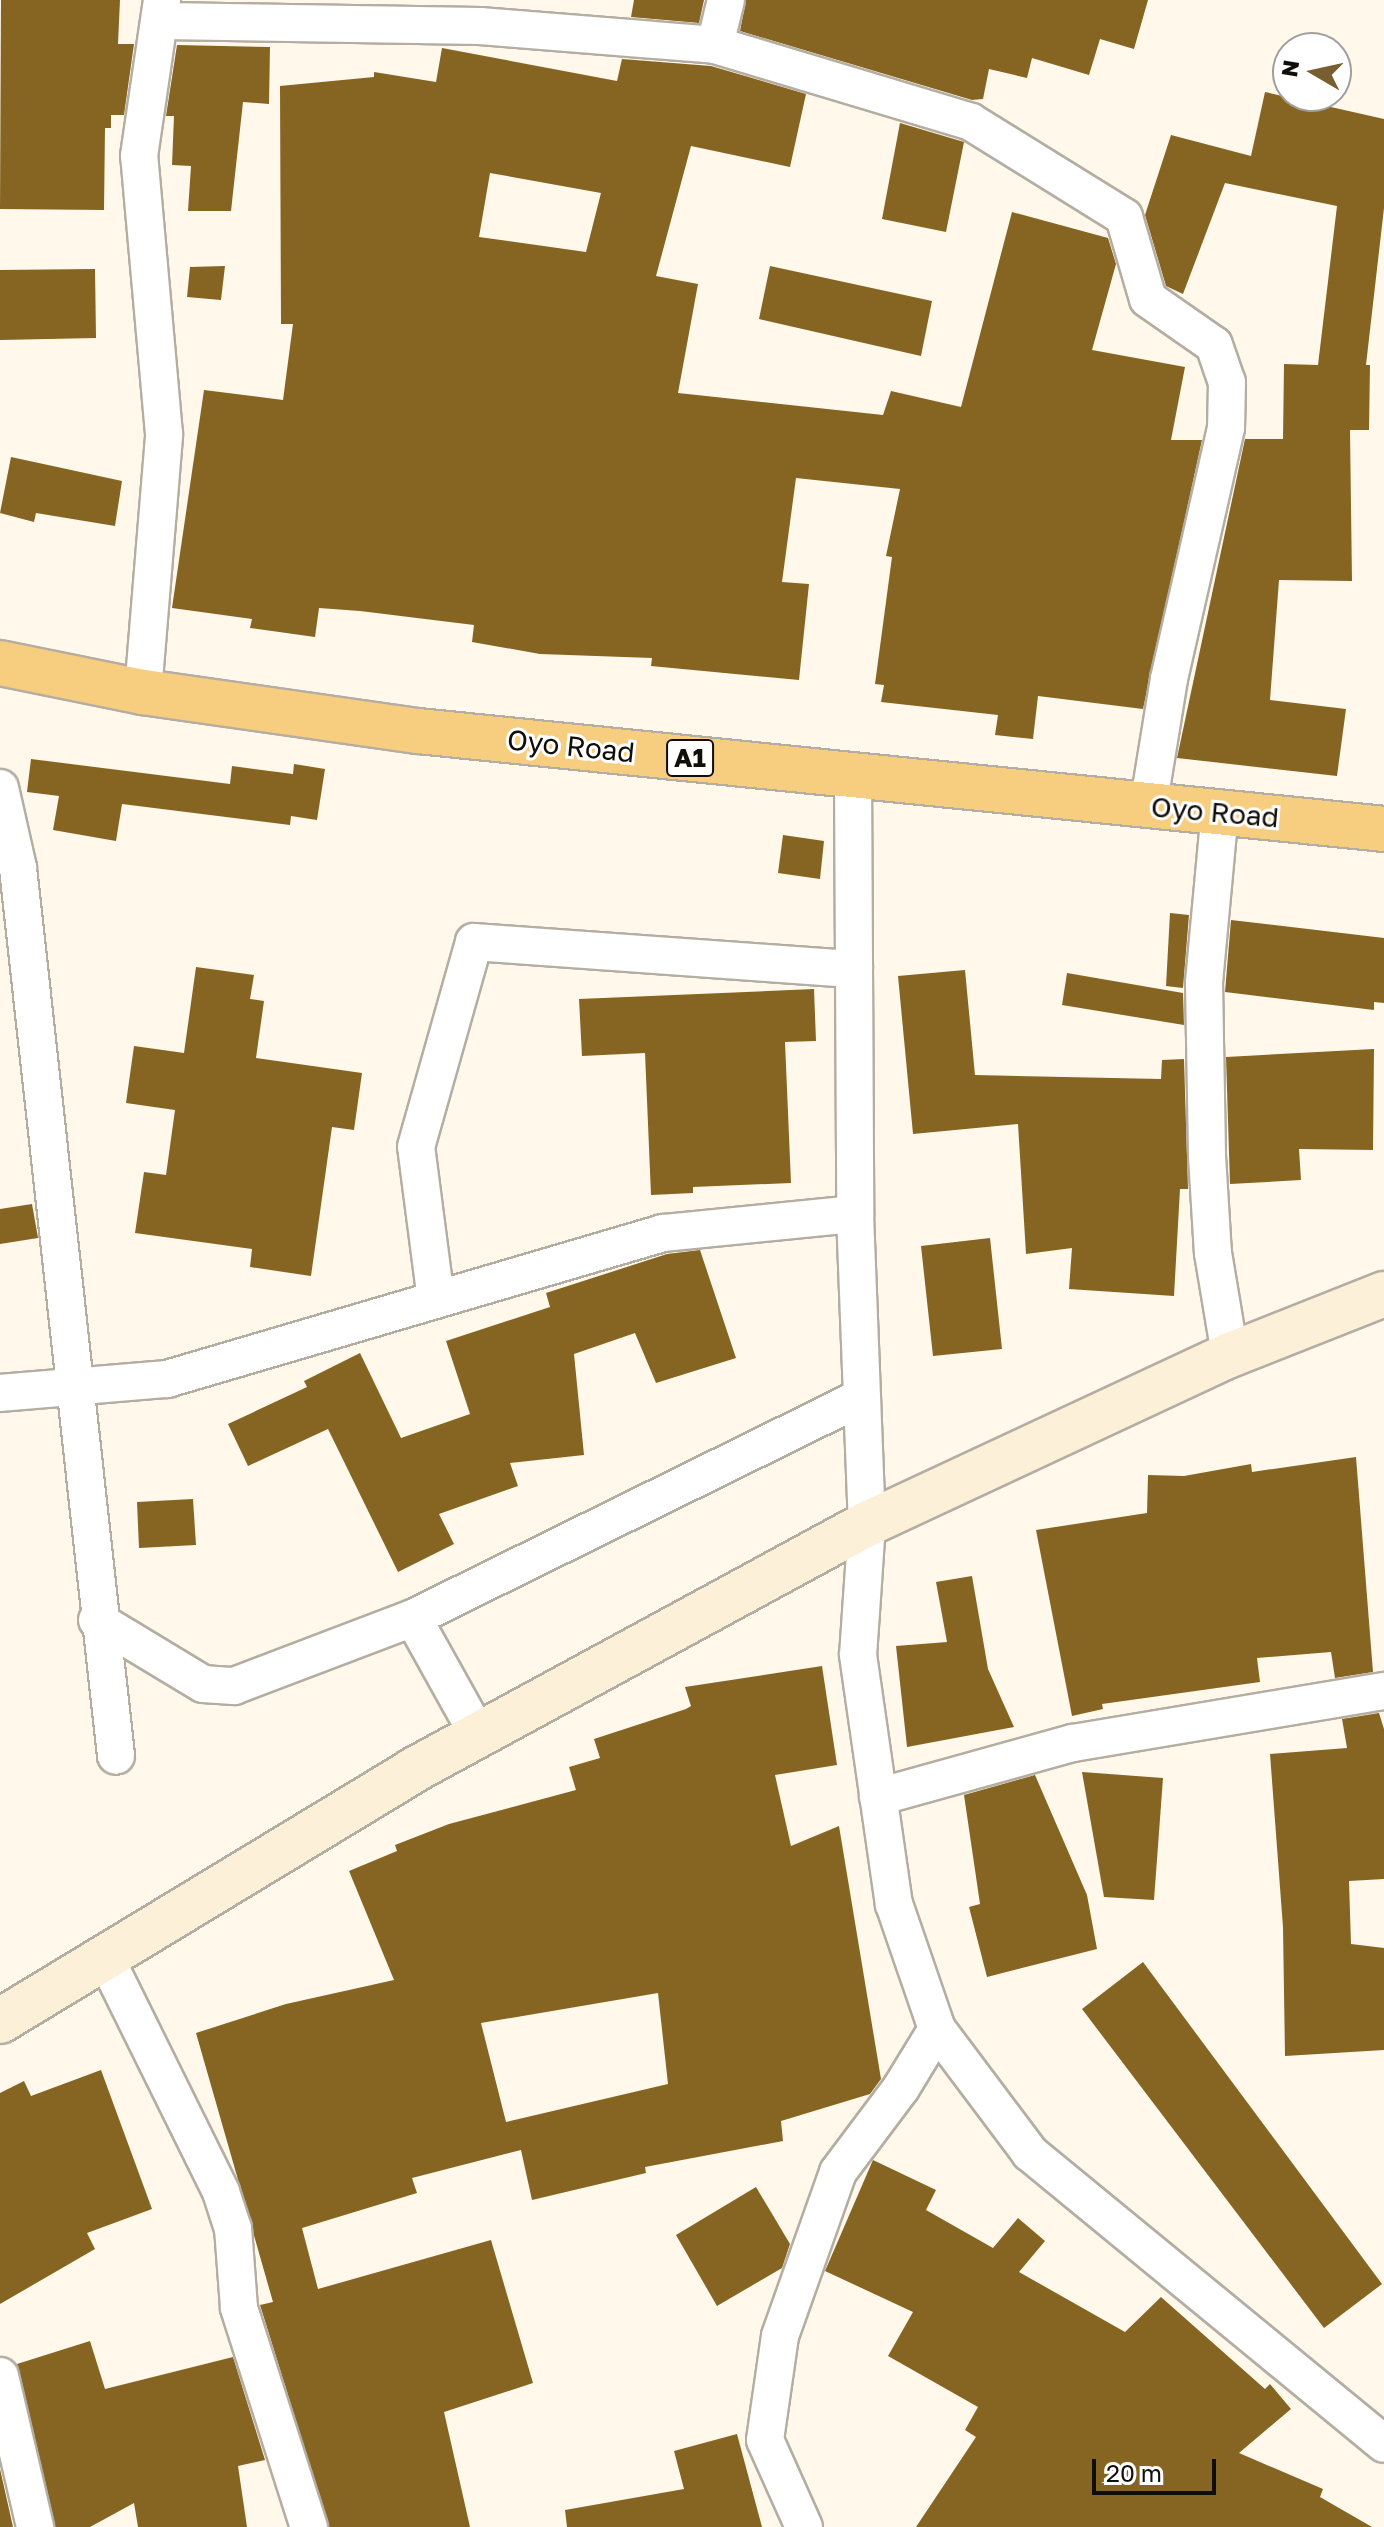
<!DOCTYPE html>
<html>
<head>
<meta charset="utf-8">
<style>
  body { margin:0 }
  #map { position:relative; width:1384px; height:2527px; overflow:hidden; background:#fff8eb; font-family:"Golos Text",sans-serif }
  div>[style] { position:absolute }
  .building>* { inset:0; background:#866522 }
  .roads { filter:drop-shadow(2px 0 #b4ada2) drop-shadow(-2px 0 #b4ada2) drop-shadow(0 2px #b4ada2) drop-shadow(0 -2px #b4ada2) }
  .street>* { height:36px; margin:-18px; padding:0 18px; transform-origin:18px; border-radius:18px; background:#fff }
  .secondary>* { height:44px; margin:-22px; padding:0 22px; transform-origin:22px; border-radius:22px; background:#fdf0d9 }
  .highway>* { height:44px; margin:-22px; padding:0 22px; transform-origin:22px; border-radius:22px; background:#f7cd7f }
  span { translate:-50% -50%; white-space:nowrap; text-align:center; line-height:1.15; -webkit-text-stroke:6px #fff; paint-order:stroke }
  .shield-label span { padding:2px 6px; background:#fff; border:2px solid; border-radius:6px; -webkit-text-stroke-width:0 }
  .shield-label { font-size:26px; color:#110e0a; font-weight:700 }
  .street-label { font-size:28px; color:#110e0a }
  .north { position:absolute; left:1272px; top:32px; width:80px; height:80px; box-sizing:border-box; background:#fff; border:2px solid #a09f9d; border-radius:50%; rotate:279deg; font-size:22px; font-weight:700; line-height:32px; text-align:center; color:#110e0a }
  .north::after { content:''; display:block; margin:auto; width:28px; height:36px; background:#785f30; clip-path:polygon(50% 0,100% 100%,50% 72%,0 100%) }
  .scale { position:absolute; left:1092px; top:2459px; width:124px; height:36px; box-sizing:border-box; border:4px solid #110e0a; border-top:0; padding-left:10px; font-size:24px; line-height:28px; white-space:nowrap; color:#110e0a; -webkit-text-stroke:6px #fff; paint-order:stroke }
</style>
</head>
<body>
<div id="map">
  <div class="building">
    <div style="clip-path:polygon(1px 0,120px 0,118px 44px,134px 44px,124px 115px,111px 115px,111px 128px,105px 128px,104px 210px,0 209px)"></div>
    <div style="clip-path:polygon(634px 0,704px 0,699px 23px,631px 17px)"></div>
    <div style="clip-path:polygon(746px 0,1148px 0,1134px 49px,1100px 39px,1089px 75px,1032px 58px,1027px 78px,989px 69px,983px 99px,972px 100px,740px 31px)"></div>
    <div style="clip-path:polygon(177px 45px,270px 47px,269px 104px,243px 102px,231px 211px,188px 211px,191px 166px,172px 165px,174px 116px,166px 116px)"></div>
    <div style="clip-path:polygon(evenodd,442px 48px,617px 81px,622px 59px,711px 66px,806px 94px,790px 167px,691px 146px,656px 276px,698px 284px,678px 393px,883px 415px,891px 391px,961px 407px,1012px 212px,1108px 238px,1116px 264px,1092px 350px,1185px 367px,1171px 440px,1202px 440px,1143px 709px,1038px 696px,1033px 739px,995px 735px,998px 715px,881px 702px,884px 685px,875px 684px,892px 557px,886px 556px,900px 489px,796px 478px,782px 582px,809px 584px,799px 680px,651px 666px,652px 658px,540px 654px,472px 642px,474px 625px,360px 611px,319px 608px,315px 637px,250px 628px,252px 619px,172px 608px,204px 390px,283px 400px,293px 324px,281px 324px,280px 86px,374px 77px,374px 72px,436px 82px,442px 48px,490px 173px,601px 193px,586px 252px,479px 237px,490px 173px)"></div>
    <div style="clip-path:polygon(1265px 92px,1384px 119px,1384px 208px,1366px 365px,1370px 365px,1369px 430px,1350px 430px,1352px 581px,1279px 580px,1270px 700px,1346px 709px,1337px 776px,1177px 758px,1245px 439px,1283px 439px,1284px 364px,1318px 365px,1337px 206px,1225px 183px,1183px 294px,1166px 286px,1145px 215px,1171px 135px,1251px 156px)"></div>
    <div style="clip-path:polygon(900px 123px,964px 142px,946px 232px,882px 219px)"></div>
    <div style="clip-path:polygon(225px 266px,221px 300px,187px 297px,190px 267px)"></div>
    <div style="clip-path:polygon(770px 266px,932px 301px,921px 356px,759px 319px)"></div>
    <div style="clip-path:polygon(95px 269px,96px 338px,0 340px,0 270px)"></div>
    <div style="clip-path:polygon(11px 457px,122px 481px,115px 526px,36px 513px,34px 522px,0 513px)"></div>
    <div style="clip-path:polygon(31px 759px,230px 784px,232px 766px,293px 774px,294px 764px,325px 769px,317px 820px,291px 816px,290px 825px,122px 804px,116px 841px,53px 830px,59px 796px,27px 792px)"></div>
    <div style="clip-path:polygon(783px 835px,824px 841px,820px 879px,778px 873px)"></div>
    <div style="clip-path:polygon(1170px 913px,1189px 915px,1183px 988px,1166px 986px)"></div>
    <div style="clip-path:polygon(1231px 920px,1384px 938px,1384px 1003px,1374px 1002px,1374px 1010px,1225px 992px)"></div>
    <div style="clip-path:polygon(196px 967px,254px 975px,250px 999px,264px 1001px,256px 1058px,362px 1073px,354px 1130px,332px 1127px,311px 1276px,250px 1267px,252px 1249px,135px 1233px,144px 1172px,166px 1175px,175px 1110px,126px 1103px,134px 1046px,184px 1053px)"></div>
    <div style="clip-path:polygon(965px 970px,975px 1075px,1161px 1079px,1162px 1060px,1184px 1059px,1188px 1189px,1180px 1189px,1174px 1296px,1069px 1289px,1072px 1248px,1026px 1254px,1018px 1124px,913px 1134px,898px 976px)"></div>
    <div style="clip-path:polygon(1067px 973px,1183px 993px,1184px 1025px,1062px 1005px)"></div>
    <div style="clip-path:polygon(814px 989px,816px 1041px,785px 1042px,791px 1183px,693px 1187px,693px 1193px,651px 1195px,645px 1053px,582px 1056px,579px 999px)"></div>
    <div style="clip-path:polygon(1374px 1049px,1373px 1150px,1299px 1149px,1301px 1180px,1230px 1184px,1226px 1057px)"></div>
    <div style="clip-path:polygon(32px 1204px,38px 1238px,0 1244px,0 1209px)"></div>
    <div style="clip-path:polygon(990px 1238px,1002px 1349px,933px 1356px,921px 1246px)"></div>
    <div style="clip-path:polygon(700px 1250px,736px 1358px,656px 1383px,635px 1333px,574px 1354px,584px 1455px,510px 1463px,518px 1486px,439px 1514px,454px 1544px,398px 1572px,328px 1429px,248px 1466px,228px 1424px,307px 1387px,304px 1381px,360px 1353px,401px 1438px,470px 1414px,446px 1341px,550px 1307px,546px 1293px,667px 1254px)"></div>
    <div style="clip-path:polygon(1356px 1457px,1373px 1672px,1335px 1678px,1331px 1652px,1257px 1658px,1260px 1682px,1102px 1704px,1103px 1709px,1072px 1716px,1036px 1530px,1147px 1513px,1148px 1475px,1184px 1476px,1251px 1464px,1252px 1472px)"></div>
    <div style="clip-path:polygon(193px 1499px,196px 1545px,139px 1548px,137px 1502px)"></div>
    <div style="clip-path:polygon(972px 1576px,988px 1669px,1014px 1727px,907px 1747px,896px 1646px,947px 1642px,936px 1582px)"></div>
    <div style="clip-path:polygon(evenodd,822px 1666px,837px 1765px,775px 1775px,791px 1846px,839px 1826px,881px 2079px,870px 2094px,781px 2121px,783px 2141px,645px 2167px,646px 2173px,532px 2200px,521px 2150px,412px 2178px,417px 2193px,302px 2228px,318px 2289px,491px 2240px,533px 2383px,444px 2412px,470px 2527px,329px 2527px,260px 2305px,273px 2302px,196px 2033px,286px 2004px,394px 1980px,349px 1871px,397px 1851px,395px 1845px,449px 1824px,576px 1790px,569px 1767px,600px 1758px,594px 1739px,686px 1709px,691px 1706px,685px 1687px,822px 1666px,658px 1993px,668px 2084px,506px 2122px,481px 2023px,658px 1993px)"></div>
    <div style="clip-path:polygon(1379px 1713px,1384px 1729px,1384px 1879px,1349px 1881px,1351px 1944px,1384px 1948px,1384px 2050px,1285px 2056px,1283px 1927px,1270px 1754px,1347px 1748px,1342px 1719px)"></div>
    <div style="clip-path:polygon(1082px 1772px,1163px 1778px,1154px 1900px,1104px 1897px)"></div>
    <div style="clip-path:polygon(1035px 1775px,1087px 1895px,1097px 1949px,987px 1977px,969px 1907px,980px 1904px,964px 1795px)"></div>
    <div style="clip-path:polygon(1143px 1962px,1382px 2284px,1324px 2328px,1082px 2009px)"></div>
    <div style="clip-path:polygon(101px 2070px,152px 2209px,87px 2233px,95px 2249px,0 2304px,0 2093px,24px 2081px,31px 2096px)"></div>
    <div style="clip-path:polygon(873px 2160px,936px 2190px,926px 2210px,993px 2248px,1018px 2218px,1045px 2241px,1019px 2272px,1125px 2332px,1161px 2297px,1265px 2389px,1270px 2384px,1291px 2409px,1239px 2453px,1323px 2489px,1320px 2497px,1372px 2527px,916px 2527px,976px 2437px,965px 2430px,978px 2407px,888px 2356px,913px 2312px,825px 2271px)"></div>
    <div style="clip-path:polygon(756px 2187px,790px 2244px,782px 2268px,717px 2306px,676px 2235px)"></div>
    <div style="clip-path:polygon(90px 2341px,105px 2389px,233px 2357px,265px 2460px,238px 2466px,247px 2527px,138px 2527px,134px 2503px,90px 2527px,55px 2527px,17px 2364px)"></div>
    <div style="clip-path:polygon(737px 2434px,762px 2527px,567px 2527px,565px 2510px,684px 2489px,674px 2451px)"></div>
    <div style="clip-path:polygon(0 2469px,13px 2527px,0 2527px)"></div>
  </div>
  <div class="roads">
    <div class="street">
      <div style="left:163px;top:21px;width:317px;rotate:0.9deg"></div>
      <div style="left:480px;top:26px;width:236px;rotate:4.6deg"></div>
      <div style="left:715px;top:45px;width:267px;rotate:16.7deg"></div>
      <div style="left:971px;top:122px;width:180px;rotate:31.8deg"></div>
      <div style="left:1124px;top:217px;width:85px;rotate:73.7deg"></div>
      <div style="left:1148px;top:299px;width:80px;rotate:34.9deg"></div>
      <div style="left:1214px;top:345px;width:39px;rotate:71deg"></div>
      <div style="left:1227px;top:382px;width:46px;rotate:91.2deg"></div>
      <div style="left:1226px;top:428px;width:257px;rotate:102.8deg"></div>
      <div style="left:1169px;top:679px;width:130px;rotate:99.3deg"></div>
      <div style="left:715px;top:45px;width:46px;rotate:-76.3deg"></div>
      <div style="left:143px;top:692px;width:259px;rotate:-85.3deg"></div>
      <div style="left:164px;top:434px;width:279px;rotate:-95.1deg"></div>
      <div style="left:139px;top:156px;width:158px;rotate:-81.6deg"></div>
      <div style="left:853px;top:774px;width:440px;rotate:89.7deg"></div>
      <div style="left:855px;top:1214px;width:310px;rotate:87.8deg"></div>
      <div style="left:867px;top:1524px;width:131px;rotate:93.9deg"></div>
      <div style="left:858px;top:1655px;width:252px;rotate:81.8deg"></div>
      <div style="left:894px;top:1904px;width:132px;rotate:71deg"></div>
      <div style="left:937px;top:2029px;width:155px;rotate:53.1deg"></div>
      <div style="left:1030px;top:2153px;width:458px;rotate:39.4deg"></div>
      <div style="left:0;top:788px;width:82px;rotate:77.3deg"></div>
      <div style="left:18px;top:868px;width:893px;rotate:83.7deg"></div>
      <div style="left:1220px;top:810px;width:173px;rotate:95.3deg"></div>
      <div style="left:1204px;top:982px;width:174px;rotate:89deg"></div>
      <div style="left:1207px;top:1156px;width:97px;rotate:86.5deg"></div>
      <div style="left:1213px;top:1253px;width:103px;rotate:80.5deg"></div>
      <div style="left:436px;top:1300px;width:154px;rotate:-97.4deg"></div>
      <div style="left:416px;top:1147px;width:213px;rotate:-74.2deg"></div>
      <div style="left:474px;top:942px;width:381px;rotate:4.1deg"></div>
      <div style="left:0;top:1393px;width:168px;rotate:-4.8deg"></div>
      <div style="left:167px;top:1379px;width:517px;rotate:-16.4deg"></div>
      <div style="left:663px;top:1233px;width:193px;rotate:-5.7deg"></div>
      <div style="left:413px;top:1618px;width:134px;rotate:60.9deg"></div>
      <div style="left:97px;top:1620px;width:124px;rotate:31.1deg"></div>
      <div style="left:203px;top:1684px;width:31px;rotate:4deg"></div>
      <div style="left:234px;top:1686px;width:191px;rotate:-20.8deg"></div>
      <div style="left:413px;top:1618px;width:500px;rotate:-26.21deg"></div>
      <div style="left:878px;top:1797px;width:202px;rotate:-15.5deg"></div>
      <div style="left:1073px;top:1743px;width:315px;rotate:-9.5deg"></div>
      <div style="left:105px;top:1957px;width:262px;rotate:63.7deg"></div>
      <div style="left:221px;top:2192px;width:38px;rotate:72deg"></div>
      <div style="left:233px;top:2228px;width:80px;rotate:85.7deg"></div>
      <div style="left:239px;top:2308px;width:230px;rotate:72.3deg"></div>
      <div style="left:0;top:2376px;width:155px;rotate:76.9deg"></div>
      <div style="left:804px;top:2527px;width:95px;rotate:-114.1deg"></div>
      <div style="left:765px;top:2440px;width:105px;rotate:-81.8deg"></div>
      <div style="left:780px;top:2336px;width:174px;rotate:-70.5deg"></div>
      <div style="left:838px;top:2172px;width:105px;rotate:-53.1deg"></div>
      <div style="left:901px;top:2088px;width:69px;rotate:-58.6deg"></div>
    </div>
    <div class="secondary">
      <div style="left:0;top:2021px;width:482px;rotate:-31.2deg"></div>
      <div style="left:412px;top:1771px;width:518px;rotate:-28.5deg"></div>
      <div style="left:867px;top:1524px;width:400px;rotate:-25deg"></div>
      <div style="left:1230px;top:1355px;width:166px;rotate:-21.6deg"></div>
    </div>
    <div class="highway">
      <div style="left:0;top:663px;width:146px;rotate:11.5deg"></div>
      <div style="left:143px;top:692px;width:278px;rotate:8.1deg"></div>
      <div style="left:418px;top:731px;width:971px;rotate:5.79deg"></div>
    </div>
  </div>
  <div class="shield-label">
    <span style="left:690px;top:758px">A1</span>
  </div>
  <div class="street-label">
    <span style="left:571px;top:746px;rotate:6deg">Oyo Road</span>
    <span style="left:1215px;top:812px;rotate:5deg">Oyo Road</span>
  </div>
  <div class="north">N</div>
  <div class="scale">20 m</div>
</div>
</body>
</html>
